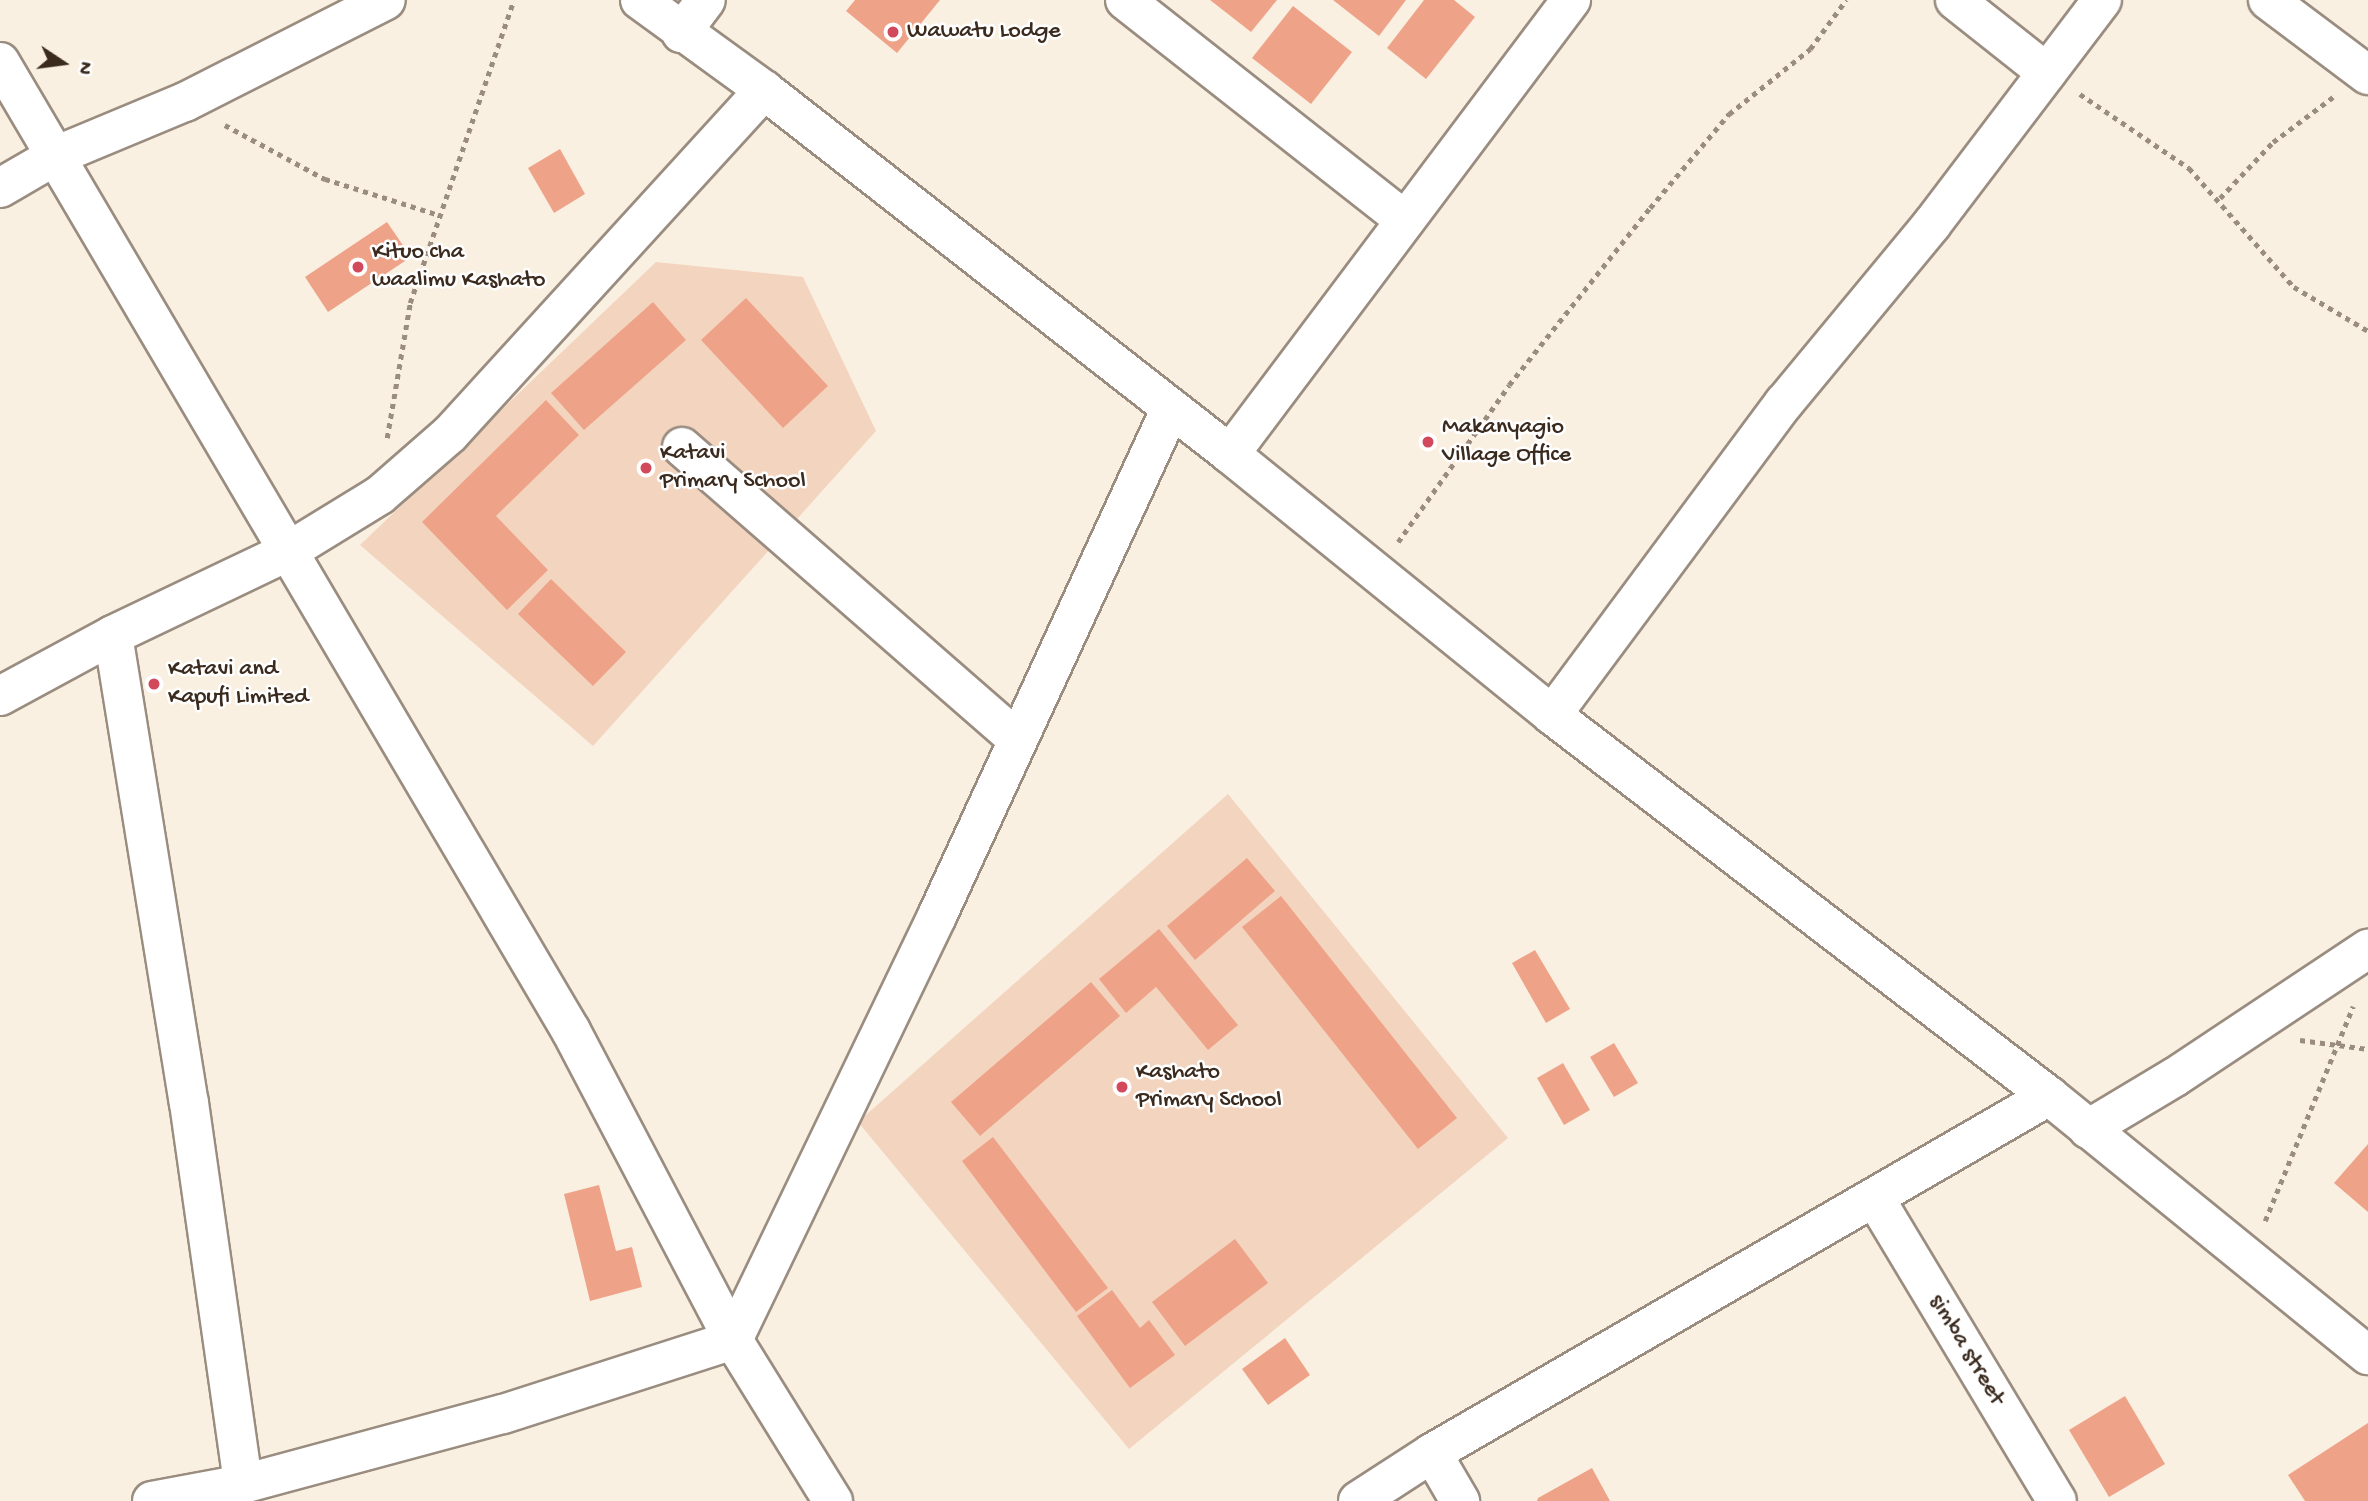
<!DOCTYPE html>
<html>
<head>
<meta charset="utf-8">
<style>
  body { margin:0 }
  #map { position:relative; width:2368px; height:1501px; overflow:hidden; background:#faf0e2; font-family:"Gochi Hand",sans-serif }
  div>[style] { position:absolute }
  .built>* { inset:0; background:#f3d4bf }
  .building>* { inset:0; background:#eea389 }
  .path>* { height:4.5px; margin-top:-2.25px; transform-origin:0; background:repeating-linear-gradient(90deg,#9a8d80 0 5px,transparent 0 10px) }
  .roads { filter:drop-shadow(2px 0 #9a8d80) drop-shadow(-2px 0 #9a8d80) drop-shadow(0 2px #9a8d80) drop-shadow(0 -2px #9a8d80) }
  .minor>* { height:38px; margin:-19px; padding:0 19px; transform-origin:19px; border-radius:19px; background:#fff }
  .dots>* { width:19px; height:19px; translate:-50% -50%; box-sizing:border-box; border:4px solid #fff; border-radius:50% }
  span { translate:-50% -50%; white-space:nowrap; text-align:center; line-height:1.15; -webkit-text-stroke:5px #fff; paint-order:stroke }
  .poi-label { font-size:24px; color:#3b2a1e }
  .left { translate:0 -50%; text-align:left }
  .street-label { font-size:24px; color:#3b2a1e }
  .north { position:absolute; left:28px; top:28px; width:70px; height:70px; -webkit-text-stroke:5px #fff; paint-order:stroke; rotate:103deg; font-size:19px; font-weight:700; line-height:28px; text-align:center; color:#3b2a1e }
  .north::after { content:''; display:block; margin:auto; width:24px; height:32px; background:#3b2a1e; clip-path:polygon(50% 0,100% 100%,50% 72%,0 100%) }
</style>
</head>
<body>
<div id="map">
  <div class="built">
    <div style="clip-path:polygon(656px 262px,803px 277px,876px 431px,593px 746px,360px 545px)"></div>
    <div style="clip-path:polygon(1228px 794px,1508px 1138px,1129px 1449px,858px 1122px)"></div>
  </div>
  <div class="building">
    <div style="clip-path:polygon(855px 0,940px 0,897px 53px,846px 11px)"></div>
    <div style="clip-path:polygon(1210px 0,1277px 0,1251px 32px)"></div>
    <div style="clip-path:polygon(1333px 0,1406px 0,1379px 36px)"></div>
    <div style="clip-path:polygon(1424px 0,1454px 0,1475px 17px,1426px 79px,1387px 48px)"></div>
    <div style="clip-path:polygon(1293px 6px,1352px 52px,1311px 104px,1252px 58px)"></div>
    <div style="clip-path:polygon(560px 149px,585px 194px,554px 213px,528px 168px)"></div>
    <div style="clip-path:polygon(387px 222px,411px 257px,328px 312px,305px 277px)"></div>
    <div style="clip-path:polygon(746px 298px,828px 386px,783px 428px,701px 340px)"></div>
    <div style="clip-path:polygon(653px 302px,686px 340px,584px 430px,551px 393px)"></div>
    <div style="clip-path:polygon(546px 400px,579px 435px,496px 516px,548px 570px,507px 610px,422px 522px)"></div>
    <div style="clip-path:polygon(551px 579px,626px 652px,593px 686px,518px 614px)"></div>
    <div style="clip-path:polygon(1247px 858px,1275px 891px,1195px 960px,1167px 926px)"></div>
    <div style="clip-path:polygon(1281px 896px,1457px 1118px,1418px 1149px,1242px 927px)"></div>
    <div style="clip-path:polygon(1159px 929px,1238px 1025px,1208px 1050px,1156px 987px,1126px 1013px,1099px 979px)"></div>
    <div style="clip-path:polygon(1535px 950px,1570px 1009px,1546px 1023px,1512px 963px)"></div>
    <div style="clip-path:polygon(1091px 982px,1120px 1016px,980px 1136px,951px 1102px)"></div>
    <div style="clip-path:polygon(1614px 1043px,1638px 1083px,1614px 1097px,1590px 1057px)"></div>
    <div style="clip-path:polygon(1563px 1063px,1590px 1110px,1564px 1125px,1537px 1078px)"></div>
    <div style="clip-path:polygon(993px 1137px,1108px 1288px,1076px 1312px,962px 1161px)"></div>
    <div style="clip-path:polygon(2368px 1144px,2368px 1212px,2334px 1183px)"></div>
    <div style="clip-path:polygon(599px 1185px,616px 1251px,632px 1247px,642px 1287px,590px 1301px,564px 1194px)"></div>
    <div style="clip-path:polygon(1235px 1239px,1268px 1283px,1185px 1346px,1152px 1302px)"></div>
    <div style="clip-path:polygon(1112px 1290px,1140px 1328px,1149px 1320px,1175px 1355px,1130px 1388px,1077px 1316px)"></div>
    <div style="clip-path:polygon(1285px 1338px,1310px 1375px,1268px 1405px,1242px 1369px)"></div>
    <div style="clip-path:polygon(2125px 1396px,2165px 1464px,2109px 1497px,2069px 1430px)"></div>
    <div style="clip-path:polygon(2368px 1423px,2368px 1501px,2305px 1501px,2288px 1475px)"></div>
    <div style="clip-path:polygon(1592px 1468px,1610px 1501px,1537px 1501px,1538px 1498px)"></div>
  </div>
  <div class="path">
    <div style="left:2080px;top:94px;width:132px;rotate:34.2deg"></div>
    <div style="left:2189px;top:168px;width:159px;rotate:48.6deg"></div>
    <div style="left:2294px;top:287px;width:86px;rotate:30.7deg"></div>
    <div style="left:225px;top:125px;width:114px;rotate:28.4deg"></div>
    <div style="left:325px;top:179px;width:120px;rotate:17.5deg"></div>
    <div style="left:2220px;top:198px;width:77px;rotate:-46.6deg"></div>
    <div style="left:2273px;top:142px;width:75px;rotate:-36.9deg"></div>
    <div style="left:387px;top:438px;width:137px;rotate:-80.3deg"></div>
    <div style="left:410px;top:303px;width:320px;rotate:-71.1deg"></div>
    <div style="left:1398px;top:542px;width:192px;rotate:-54.7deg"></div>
    <div style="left:1509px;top:385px;width:226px;rotate:-51.5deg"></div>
    <div style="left:1650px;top:208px;width:123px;rotate:-50deg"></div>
    <div style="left:1729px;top:114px;width:104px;rotate:-38.7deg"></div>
    <div style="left:1810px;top:49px;width:61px;rotate:-53.7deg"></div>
    <div style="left:2300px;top:1040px;width:69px;rotate:7.5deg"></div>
    <div style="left:2265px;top:1221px;width:232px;rotate:-67.7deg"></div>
  </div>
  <div class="roads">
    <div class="minor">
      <div style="left:640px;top:0;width:153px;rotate:36deg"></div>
      <div style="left:764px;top:90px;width:591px;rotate:37.99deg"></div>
      <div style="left:1230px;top:454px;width:414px;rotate:39deg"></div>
      <div style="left:1552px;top:715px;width:626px;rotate:37.47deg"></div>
      <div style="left:2049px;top:1096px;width:411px;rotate:39.1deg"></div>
      <div style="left:1125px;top:0;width:354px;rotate:38.2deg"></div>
      <div style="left:1955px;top:0;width:117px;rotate:38.4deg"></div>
      <div style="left:2268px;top:0;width:125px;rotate:36.9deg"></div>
      <div style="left:681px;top:33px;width:41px;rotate:-52.9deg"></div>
      <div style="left:0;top:62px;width:1125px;rotate:59.49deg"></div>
      <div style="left:571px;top:1031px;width:349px;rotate:62.3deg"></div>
      <div style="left:733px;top:1340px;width:190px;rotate:58.2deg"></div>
      <div style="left:0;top:188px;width:64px;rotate:-30.2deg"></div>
      <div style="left:55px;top:156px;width:141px;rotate:-22.6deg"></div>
      <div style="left:185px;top:102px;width:225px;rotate:-26.9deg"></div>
      <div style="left:682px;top:447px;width:442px;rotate:41.1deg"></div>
      <div style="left:1230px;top:454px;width:568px;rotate:-53.09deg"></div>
      <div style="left:113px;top:635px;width:474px;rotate:80.8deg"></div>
      <div style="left:189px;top:1103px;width:385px;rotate:81.9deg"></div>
      <div style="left:0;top:696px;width:128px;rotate:-28.4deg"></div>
      <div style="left:113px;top:635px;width:193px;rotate:-25.5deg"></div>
      <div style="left:287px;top:552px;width:109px;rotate:-31.5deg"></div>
      <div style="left:380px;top:495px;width:93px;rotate:-41.1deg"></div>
      <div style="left:450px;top:434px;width:466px;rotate:-47.6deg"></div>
      <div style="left:1552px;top:715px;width:389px;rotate:-53.4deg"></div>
      <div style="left:1784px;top:403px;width:232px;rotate:-50.4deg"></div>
      <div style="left:1932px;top:224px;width:281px;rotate:-52.8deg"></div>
      <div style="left:2088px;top:1129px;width:101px;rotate:-30.9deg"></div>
      <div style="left:2175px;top:1077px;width:232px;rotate:-33.6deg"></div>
      <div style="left:1876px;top:1200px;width:351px;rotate:59deg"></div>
      <div style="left:1432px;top:1453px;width:56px;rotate:59.7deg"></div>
      <div style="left:152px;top:1501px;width:93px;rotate:-10.6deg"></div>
      <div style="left:243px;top:1484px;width:269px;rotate:-15.1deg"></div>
      <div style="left:503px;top:1414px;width:242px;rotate:-17.8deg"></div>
      <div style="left:733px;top:1340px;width:471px;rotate:-64.3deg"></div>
      <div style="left:937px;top:916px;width:559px;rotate:-65.27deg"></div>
      <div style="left:1358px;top:1501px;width:88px;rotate:-33deg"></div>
      <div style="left:1432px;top:1453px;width:713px;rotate:-30.05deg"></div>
    </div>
  </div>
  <div class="dots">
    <div style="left:893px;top:32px;background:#d1495b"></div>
    <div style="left:358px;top:267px;background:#d1495b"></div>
    <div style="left:1428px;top:442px;background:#d1495b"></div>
    <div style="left:646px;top:468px;background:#d1495b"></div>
    <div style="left:154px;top:684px;background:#d1495b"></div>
    <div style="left:1122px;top:1087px;background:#d1495b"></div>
  </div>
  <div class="poi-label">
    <span class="left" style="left:907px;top:32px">Wawatu Lodge</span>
    <span class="left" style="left:372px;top:267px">Kituo cha<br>waalimu Kashato</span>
    <span class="left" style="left:1442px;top:442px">Makanyagio<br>Village Office</span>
    <span class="left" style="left:660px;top:468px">Katavi<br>Primary School</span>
    <span class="left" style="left:168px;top:684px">Katavi and<br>Kapufi Limited</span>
    <span class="left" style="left:1136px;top:1087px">Kashato<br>Primary School</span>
  </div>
  <div class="street-label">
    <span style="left:1966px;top:1350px;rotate:59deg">simba street</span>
  </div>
  <div class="north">N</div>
</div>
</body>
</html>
